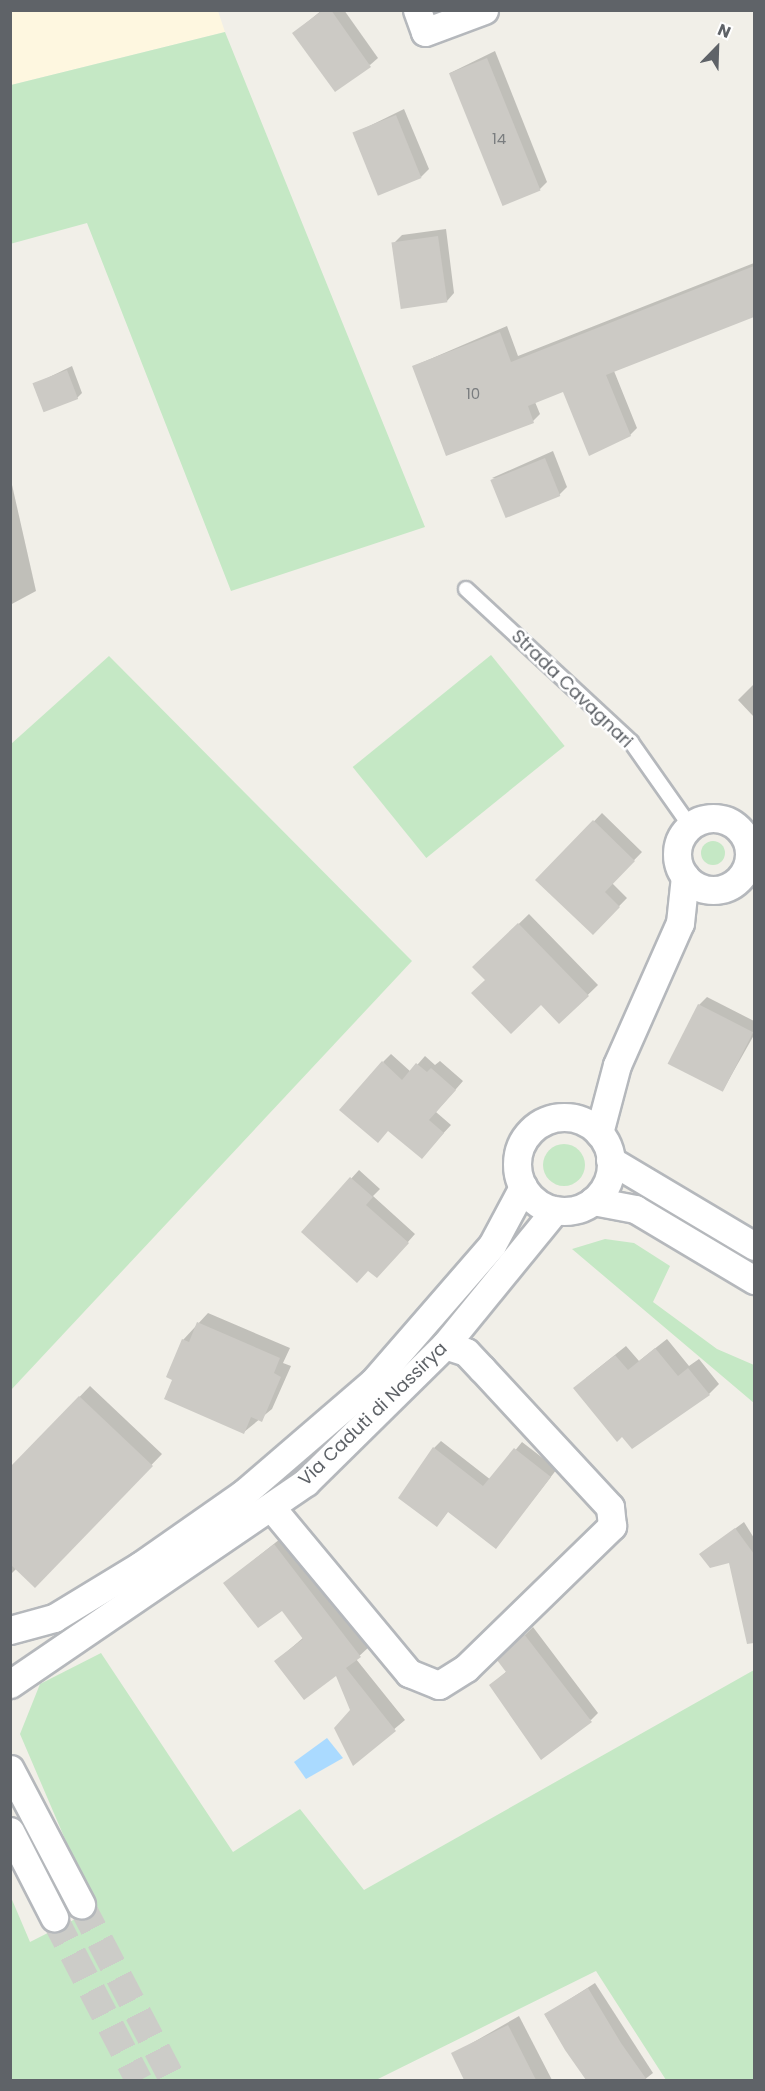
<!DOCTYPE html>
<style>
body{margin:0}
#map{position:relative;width:765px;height:2091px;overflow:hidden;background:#f1efe8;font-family:Poppins,sans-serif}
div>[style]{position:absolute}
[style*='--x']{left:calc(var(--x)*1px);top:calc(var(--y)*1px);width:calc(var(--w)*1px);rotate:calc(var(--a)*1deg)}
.commercial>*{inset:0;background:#fef7e0}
.green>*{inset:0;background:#c5e8c5;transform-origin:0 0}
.round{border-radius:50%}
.water>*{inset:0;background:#aadaff}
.shadow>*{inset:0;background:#0003}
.building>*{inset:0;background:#cccac5;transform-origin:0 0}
.street-tunnel>*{height:27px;margin-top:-13.5px;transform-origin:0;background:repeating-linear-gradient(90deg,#ccccc8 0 27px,transparent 0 41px)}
.roads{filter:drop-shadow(2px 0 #b5b8bc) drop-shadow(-2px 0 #b5b8bc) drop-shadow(0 2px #b5b8bc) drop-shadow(0 -2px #b5b8bc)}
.lane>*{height:14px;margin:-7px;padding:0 7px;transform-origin:7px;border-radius:7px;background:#fff}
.street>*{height:27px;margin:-13.5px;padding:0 13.5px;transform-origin:13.5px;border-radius:13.5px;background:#fff}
.street>.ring{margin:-13.5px;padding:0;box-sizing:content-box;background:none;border:27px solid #fff;border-radius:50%}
span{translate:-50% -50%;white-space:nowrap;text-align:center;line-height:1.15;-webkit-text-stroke:5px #fff;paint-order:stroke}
.number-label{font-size:15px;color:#7a7d7f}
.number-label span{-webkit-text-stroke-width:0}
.street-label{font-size:18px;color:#5f6368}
.frame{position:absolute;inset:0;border:12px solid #5f6368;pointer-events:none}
.north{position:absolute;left:687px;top:18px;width:60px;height:60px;-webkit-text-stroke:4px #fff;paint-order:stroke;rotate:23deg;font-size:16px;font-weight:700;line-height:24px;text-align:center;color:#5f6368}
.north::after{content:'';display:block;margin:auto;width:21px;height:27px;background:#5f6368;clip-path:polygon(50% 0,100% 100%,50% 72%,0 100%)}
</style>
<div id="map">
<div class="commercial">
<i style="clip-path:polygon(10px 11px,218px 11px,225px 32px,11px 85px)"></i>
</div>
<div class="green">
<i style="clip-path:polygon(225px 32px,425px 527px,231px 591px,87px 223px,10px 244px,11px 85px)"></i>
<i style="left:491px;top:655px;width:117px;height:178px;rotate:51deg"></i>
<i style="clip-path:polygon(109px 656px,412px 961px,11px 1390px,11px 744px)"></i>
<i class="round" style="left:701px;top:841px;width:24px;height:24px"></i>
<i class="round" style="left:543px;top:1144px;width:42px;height:42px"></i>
<i style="clip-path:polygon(605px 1239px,634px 1243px,670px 1266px,653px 1302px,717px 1349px,754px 1365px,754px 1403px,572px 1249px)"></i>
<i style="clip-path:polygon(101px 1653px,233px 1852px,300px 1809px,364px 1890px,754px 1670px,754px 2080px,666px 2080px,596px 1971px,376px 2080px,11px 2080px,10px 1895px,30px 1942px,95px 1909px,20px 1734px,40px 1684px)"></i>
</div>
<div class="water">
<i style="clip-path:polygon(327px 1738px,343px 1758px,306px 1779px,294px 1762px)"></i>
</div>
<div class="shadow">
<i style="clip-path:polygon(322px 10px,344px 10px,378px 58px,370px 65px,294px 33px)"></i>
<i style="clip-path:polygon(495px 51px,547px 182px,539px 190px,450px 73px)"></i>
<i style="clip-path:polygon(404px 109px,429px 169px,421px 177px,355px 133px)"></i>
<i style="clip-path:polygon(446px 229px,454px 293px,447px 301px,394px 243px,402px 235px)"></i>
<i style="clip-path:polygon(754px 263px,754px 316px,614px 371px,637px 428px,630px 435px,564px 390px,535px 402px,540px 414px,533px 421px,414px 366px,507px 326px,518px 356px)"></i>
<i style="clip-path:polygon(72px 366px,82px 393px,77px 398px,35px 384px)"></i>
<i style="clip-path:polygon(553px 451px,567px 487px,559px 495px,492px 478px)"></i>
<i style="clip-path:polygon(10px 476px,36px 591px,10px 605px)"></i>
<i style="clip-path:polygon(754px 684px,754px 717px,738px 700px)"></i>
<i style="clip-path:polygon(602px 813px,642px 852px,612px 883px,627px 898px,593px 933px,538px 880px)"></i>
<i style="clip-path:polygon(529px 914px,598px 985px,560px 1022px,541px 1003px,486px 980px,474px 967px)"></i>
<i style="clip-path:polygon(707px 997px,754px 1021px,754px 1035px,723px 1090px,699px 1005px)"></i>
<i style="clip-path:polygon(391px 1054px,411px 1072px,425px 1056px,435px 1065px,440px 1061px,463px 1081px,436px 1112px,451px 1125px,429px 1149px,383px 1062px)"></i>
<i style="clip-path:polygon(359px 1170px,380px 1189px,373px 1196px,415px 1234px,385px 1268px,303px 1232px)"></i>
<i style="clip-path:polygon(208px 1313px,290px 1348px,283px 1363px,291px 1366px,272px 1409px,244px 1432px,174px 1379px,183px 1340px)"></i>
<i style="clip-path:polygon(667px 1339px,689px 1366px,699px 1359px,719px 1384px,709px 1394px,586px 1378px,626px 1346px,639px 1361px)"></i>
<i style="clip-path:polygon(90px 1386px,162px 1454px,35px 1586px,17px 1568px,10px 1575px,10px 1469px)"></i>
<i style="clip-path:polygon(441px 1441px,491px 1480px,522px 1442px,557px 1469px,496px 1547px,449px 1510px,443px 1518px,434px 1448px)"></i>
<i style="clip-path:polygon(744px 1522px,754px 1538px,754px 1612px,742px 1615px,730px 1561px,701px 1554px)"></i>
<i style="clip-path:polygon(285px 1535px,370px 1646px,356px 1659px,405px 1720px,354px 1763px,352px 1711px,337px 1673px,276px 1661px,304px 1637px,282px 1609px,225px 1583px)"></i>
<i style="clip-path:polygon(533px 1627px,598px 1713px,591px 1720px,491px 1685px,507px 1671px,499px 1660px)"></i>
<i style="clip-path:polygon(595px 1983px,653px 2073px,644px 2080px,587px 2080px,545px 2015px)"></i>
<i style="clip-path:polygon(519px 2016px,552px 2080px,466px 2080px,453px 2054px)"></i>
</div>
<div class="building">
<i style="clip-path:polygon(323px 10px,331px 10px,371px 67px,335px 92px,292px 33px)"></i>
<i style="left:487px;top:58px;width:143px;height:41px;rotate:68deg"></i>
<i style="left:396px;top:115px;width:68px;height:47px;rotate:68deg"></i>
<i style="left:438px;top:236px;width:67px;height:47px;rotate:82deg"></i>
<i style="clip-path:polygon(754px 266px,754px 317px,606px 375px,631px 436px,589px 456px,563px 392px,528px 406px,534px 423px,446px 456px,412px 366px,500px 332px,511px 362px)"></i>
<i style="left:67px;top:370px;width:31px;height:37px;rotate:69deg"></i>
<i style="left:545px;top:458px;width:41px;height:59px;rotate:68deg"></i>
<i style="clip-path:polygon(593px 820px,635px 861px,605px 892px,620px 907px,593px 935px,535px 880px)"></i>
<i style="clip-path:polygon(518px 923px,589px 996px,559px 1024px,541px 1005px,511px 1034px,471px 993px,485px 980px,472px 967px)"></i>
<i style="left:698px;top:1004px;width:62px;height:67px;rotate:27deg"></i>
<i style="clip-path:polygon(382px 1061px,402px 1080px,416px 1063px,427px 1072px,431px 1068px,456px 1090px,429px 1120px,444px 1133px,422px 1159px,388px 1131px,378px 1143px,339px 1110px)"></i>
<i style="clip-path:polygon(350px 1177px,373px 1197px,366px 1205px,409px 1243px,377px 1278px,368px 1271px,357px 1283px,301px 1232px)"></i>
<i style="clip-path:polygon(197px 1322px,280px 1358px,274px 1373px,281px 1377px,262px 1422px,251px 1417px,244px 1434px,164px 1399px,172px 1380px,166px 1377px,182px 1339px,189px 1342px)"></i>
<i style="clip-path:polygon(655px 1348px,678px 1376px,688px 1368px,710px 1395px,632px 1449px,622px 1437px,617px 1442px,573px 1388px,615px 1355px,628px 1370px)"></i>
<i style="clip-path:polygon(79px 1396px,153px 1466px,35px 1588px,10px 1564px,10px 1467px)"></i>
<i style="clip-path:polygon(433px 1447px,483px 1486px,514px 1448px,551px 1477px,496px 1549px,448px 1512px,437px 1527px,398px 1498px)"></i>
<i style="clip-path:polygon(735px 1528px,754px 1554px,754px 1643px,747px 1644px,729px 1563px,710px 1568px,699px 1554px)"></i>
<i style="clip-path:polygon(274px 1544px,361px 1657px,346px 1668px,396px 1731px,353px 1766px,334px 1728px,350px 1710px,336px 1676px,304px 1700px,274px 1661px,303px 1639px,282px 1611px,258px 1628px,223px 1583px)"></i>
<i style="clip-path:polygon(524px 1634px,592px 1722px,541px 1760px,489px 1685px,506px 1672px,497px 1660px)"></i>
<i style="clip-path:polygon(588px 1988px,621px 2043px,647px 2080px,586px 2080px,565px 2050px,544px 2014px)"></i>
<i style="clip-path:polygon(508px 2025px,536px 2080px,464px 2080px,451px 2053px)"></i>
</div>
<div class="street-tunnel">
<i style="--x:81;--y:1904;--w:199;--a:62.4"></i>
<i style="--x:54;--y:1917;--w:184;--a:62.5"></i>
</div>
<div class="roads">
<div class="lane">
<i style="--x:466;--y:589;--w:225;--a:42.8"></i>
<i style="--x:631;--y:742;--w:103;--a:54.9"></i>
</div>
<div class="street">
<i style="--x:417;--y:10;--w:23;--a:70"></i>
<i style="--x:425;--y:32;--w:63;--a:-20.4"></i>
<i class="ring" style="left:677px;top:818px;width:45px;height:45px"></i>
<i class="ring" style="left:517px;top:1117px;width:67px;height:67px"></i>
<i style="--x:599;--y:1133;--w:70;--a:-75.2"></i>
<i style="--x:617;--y:1065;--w:155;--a:-66.1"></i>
<i style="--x:680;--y:923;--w:47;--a:-83.9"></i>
<i style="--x:610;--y:1160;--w:168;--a:30.8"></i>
<i style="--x:593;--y:1201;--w:43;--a:10.8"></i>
<i style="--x:635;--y:1209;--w:139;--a:30.8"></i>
<i style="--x:271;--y:1507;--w:216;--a:50.3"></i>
<i style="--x:409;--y:1673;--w:32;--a:22"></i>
<i style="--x:439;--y:1685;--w:32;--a:-32"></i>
<i style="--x:466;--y:1668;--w:204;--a:-44.2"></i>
<i style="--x:612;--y:1526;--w:19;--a:-96"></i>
<i style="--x:610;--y:1507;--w:188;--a:-132.8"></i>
<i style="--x:482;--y:1369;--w:23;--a:-133"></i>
<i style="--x:466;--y:1352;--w:22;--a:-162"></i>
<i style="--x:10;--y:1630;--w:46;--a:-15.3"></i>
<i style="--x:54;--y:1618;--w:102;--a:-31.3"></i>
<i style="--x:141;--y:1565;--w:126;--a:-35"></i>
<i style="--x:244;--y:1493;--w:170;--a:-40.7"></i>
<i style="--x:373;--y:1382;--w:181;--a:-49"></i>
<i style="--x:492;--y:1245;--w:66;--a:-61.9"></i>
<i style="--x:10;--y:1684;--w:358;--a:-34.3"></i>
<i style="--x:306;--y:1482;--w:195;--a:-44.6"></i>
<i style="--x:445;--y:1345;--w:174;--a:-50.8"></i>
<i style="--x:10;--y:1769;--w:153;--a:62.3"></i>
<i style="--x:10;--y:1831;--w:97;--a:62.9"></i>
</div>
</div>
<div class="number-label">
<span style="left:499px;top:139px">14</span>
<span style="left:473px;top:394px">10</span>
</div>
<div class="street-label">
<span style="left:572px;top:689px;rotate:44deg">Strada Cavagnari</span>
<span style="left:373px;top:1414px;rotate:-44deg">Via Caduti di Nassirya</span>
</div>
<div class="frame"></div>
<div class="north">N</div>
</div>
